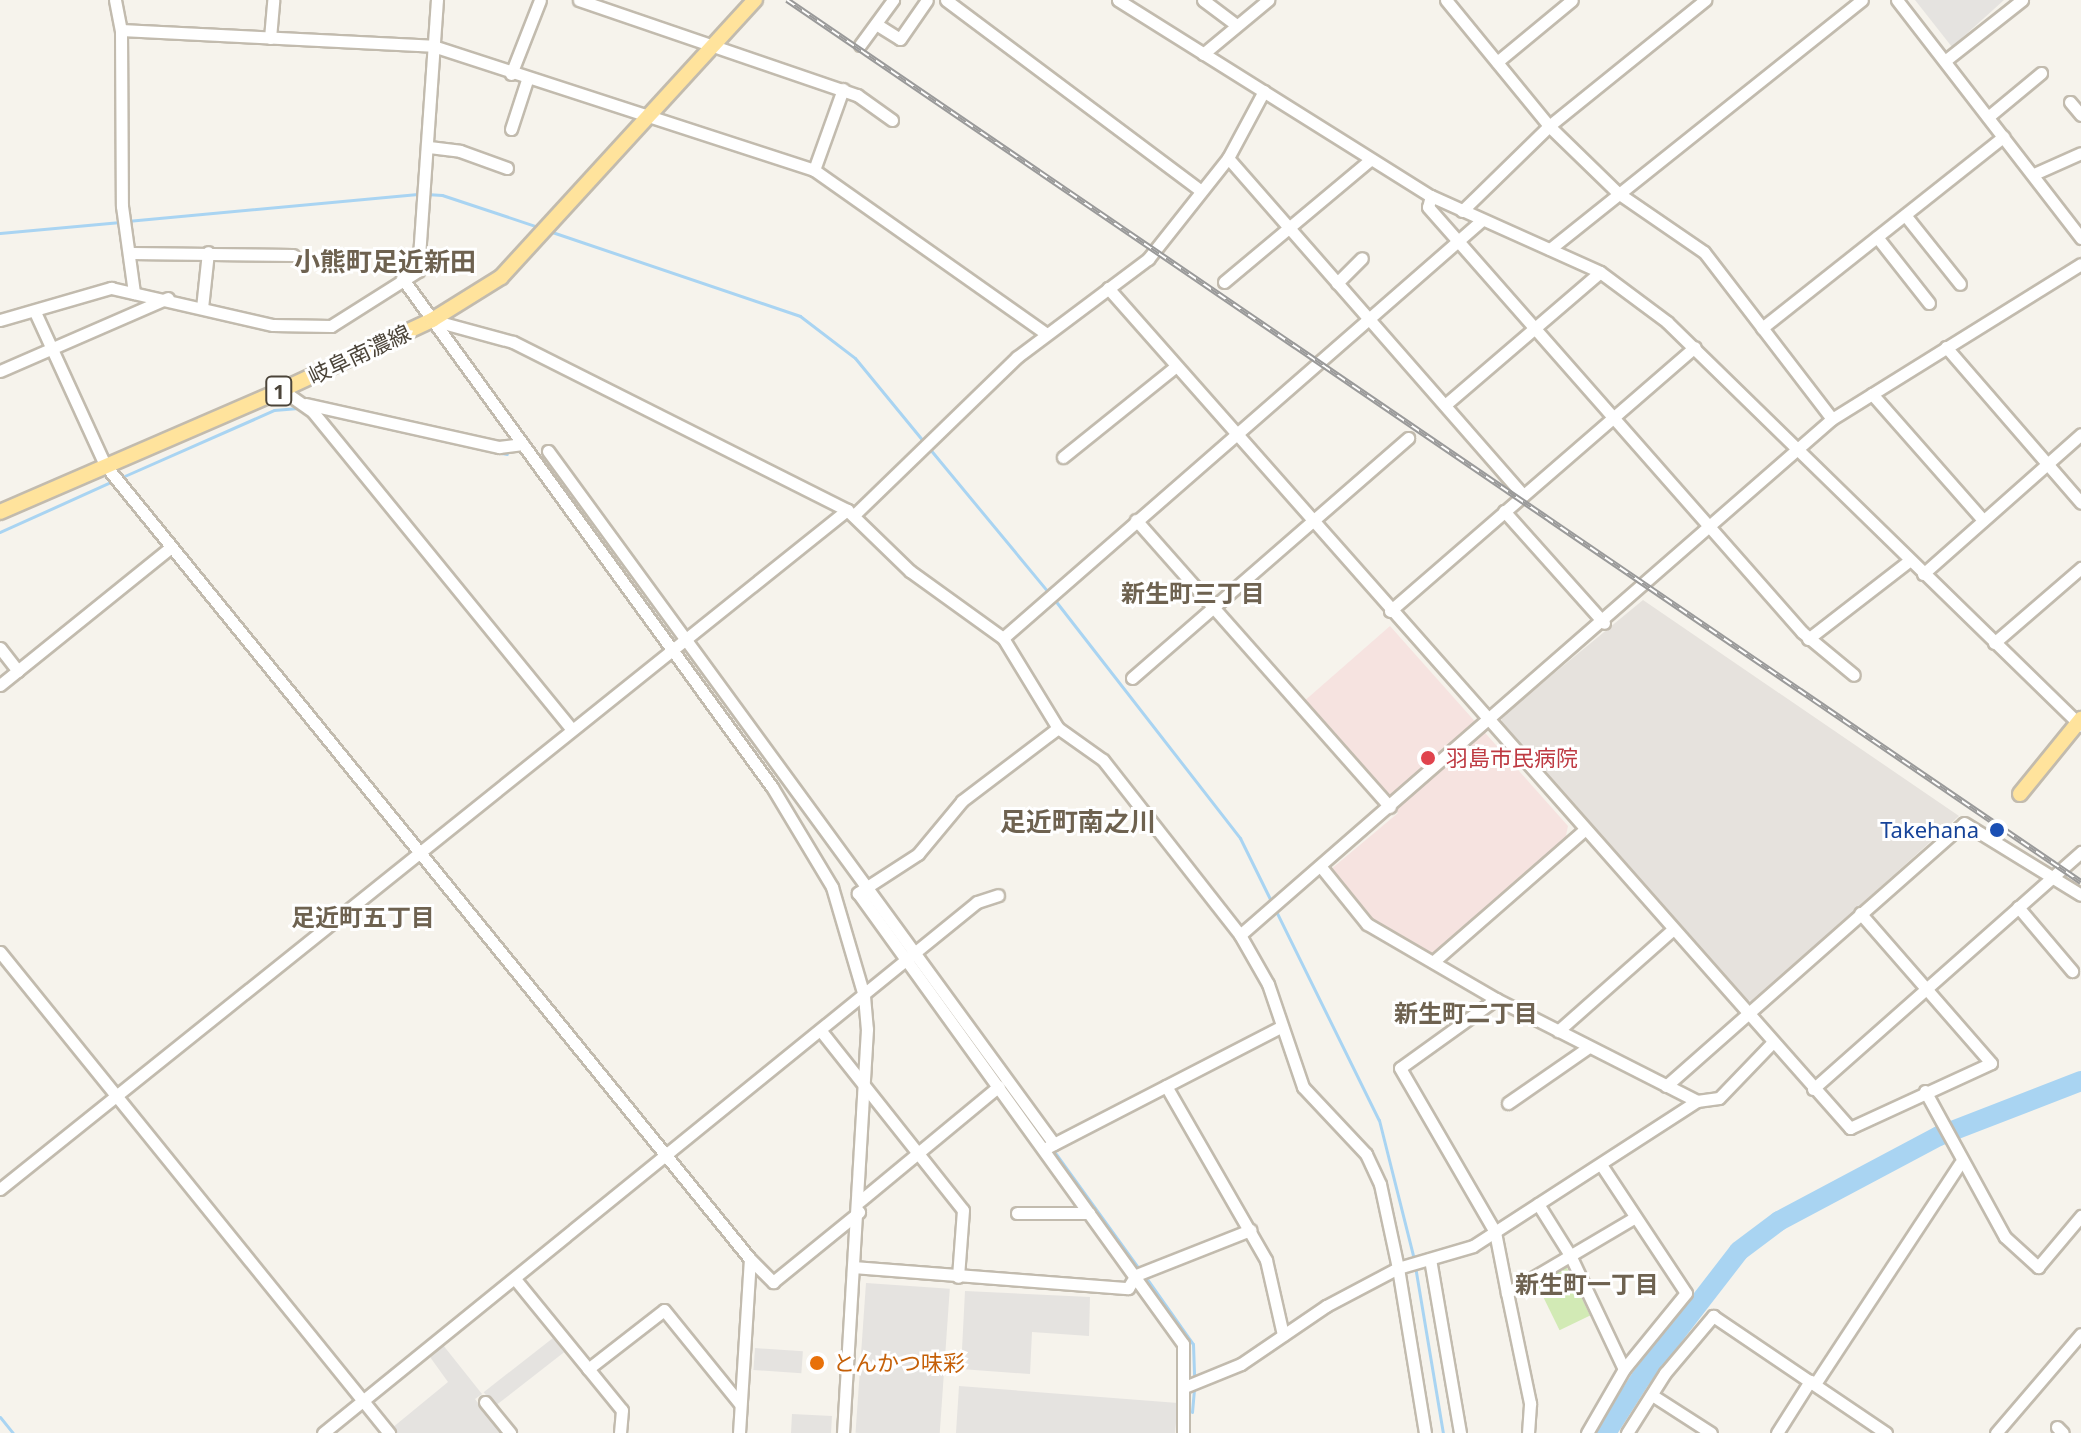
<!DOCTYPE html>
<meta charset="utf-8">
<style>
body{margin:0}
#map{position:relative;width:2081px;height:1433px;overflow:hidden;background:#f6f3ec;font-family:"Noto Sans","Noto Sans JP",sans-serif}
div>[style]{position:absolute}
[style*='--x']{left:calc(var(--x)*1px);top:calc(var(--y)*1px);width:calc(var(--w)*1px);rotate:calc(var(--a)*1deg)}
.industrial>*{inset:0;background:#e6e2dd}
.medical>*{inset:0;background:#f6e3e0}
.green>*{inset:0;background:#d2eab5;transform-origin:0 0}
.parking>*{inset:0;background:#e5e3e0;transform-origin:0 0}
.stream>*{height:3px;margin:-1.5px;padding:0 1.5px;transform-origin:1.5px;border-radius:1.5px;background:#a9d4f2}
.river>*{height:20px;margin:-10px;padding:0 10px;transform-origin:10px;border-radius:10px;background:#a9d4f2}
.roads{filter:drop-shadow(2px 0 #c2bbae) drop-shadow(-2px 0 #c2bbae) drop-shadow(0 2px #c2bbae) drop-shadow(0 -2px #c2bbae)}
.minor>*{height:11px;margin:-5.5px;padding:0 5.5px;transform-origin:5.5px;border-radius:5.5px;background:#fff}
.major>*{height:14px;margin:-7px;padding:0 7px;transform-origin:7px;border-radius:7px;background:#ffe39c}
.rail>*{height:6px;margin-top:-3px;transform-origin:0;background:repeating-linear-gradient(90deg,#fff 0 9px,#9a9a9a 0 18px);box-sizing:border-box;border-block:2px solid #9a9a9a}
.dots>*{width:22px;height:22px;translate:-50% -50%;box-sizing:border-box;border:4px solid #fff;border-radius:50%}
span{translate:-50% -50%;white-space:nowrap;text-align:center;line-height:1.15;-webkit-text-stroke:6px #fff;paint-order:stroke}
.shield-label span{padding:2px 6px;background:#fff;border:2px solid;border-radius:6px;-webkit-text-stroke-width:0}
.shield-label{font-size:20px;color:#4b4439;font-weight:700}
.street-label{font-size:22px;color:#4b4439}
.health-label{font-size:22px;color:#be3a42}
.left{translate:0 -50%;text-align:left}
.transit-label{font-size:22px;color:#164399}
.right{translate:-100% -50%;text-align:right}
.food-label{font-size:22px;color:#c56008}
.neighbourhood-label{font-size:24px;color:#6e6250;font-weight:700}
.quarter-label{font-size:26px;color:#6e6250;font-weight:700}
</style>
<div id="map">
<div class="industrial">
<i style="clip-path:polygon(1643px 600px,1959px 816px,1754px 1001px,1741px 1000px,1501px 726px,1502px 716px)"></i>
</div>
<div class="medical">
<i style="clip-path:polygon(1390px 626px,1568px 826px,1565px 840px,1432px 959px,1368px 922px,1330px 870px,1398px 813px,1302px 703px)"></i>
</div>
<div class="green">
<i style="left:1566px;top:1266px;width:55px;height:34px;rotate:64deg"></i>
</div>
<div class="parking">
<i style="clip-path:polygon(1915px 0,2004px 0,1952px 47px)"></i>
<i style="left:866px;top:1283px;width:84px;height:150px;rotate:4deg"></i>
<i style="clip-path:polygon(965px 1291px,1090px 1297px,1089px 1336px,1032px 1332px,1030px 1374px,961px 1369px)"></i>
<i style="left:553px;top:1338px;width:18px;height:88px;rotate:52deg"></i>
<i style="clip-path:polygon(443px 1345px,482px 1394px,475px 1399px,501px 1433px,396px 1433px,392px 1428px,448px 1382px,430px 1357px)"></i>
<i style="left:755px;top:1348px;width:48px;height:22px;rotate:4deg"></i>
<i style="clip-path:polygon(959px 1386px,1178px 1403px,1175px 1433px,956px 1433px)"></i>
<i style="left:792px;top:1414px;width:40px;height:19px;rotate:3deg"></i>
</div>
<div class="stream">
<i style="--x:426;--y:194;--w:16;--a:4"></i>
<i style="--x:442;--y:195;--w:104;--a:18.4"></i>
<i style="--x:127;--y:221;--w:292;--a:-5.3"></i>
<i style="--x:552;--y:232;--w:262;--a:18.7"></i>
<i style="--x:800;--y:316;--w:69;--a:37.4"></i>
<i style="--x:855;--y:358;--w:109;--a:50.6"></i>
<i style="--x:0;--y:233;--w:121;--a:-5.2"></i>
<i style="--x:929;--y:448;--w:188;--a:50.4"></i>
<i style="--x:496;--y:452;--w:11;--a:10"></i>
<i style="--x:120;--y:478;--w:168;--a:-23.8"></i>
<i style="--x:274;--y:410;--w:24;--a:-5"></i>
<i style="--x:0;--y:532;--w:124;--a:-24.3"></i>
<i style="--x:1054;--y:599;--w:303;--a:52.1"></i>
<i style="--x:1240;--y:838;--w:314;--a:63.8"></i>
<i style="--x:1379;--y:1120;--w:143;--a:75.9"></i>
<i style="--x:830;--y:847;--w:16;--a:52"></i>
<i style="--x:965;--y:1031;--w:100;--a:53.9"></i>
<i style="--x:1053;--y:1150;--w:148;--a:54.1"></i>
<i style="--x:1415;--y:1266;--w:169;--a:80.5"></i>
<i style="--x:1145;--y:1276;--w:83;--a:54.8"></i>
<i style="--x:1193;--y:1344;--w:37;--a:88"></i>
<i style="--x:1192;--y:1412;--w:24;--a:-85"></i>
<i style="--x:0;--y:1417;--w:21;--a:51"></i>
</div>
<div class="river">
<i style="--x:1606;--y:1433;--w:65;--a:-57.5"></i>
<i style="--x:1641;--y:1378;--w:160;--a:-52.3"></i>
<i style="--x:1739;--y:1251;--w:50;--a:-36.9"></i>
<i style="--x:1779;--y:1221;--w:181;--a:-28"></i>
<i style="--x:1939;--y:1136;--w:152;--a:-21.2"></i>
</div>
<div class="roads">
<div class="minor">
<i style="--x:115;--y:0;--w:31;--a:79"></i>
<i style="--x:121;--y:30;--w:176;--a:89.7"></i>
<i style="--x:122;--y:206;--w:88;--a:82.1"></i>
<i style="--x:579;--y:0;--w:294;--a:18.9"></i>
<i style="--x:857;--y:95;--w:43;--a:35.5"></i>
<i style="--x:946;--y:0;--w:316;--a:36.8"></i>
<i style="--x:1118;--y:0;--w:369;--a:32.1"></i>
<i style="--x:1431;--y:196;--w:185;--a:24.2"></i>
<i style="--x:1600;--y:272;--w:84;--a:36.7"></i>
<i style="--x:1667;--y:322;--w:578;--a:44.3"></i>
<i style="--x:1203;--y:0;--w:39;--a:37"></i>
<i style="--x:1446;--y:0;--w:163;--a:50.7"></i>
<i style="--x:1549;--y:126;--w:96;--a:44.2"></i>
<i style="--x:1618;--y:193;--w:104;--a:34.5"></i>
<i style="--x:1704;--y:252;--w:210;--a:52.5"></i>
<i style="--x:1897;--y:0;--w:301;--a:52.3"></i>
<i style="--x:876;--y:24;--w:28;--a:32"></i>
<i style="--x:900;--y:39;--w:47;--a:-55.3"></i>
<i style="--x:121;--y:30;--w:312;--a:2.9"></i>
<i style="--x:433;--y:46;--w:401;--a:18"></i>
<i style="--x:814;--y:170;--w:283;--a:35.2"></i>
<i style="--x:270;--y:38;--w:38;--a:-85"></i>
<i style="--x:860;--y:45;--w:56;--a:-53.7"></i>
<i style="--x:1203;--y:54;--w:85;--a:-39.7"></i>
<i style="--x:1946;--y:60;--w:97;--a:-38.3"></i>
<i style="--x:1497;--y:62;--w:97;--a:-39.6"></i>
<i style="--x:511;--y:74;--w:79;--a:-68.6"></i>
<i style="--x:2070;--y:102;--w:17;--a:50"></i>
<i style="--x:1988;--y:117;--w:69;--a:-39.7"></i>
<i style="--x:511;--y:129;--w:52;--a:-71.9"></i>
<i style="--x:429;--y:147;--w:31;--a:7"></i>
<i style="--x:460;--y:151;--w:50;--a:19.9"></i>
<i style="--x:1228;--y:158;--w:448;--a:48.8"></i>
<i style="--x:814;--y:170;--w:86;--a:-70.3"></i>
<i style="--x:2034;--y:174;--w:51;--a:-24.1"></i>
<i style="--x:1431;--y:196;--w:11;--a:105"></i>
<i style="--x:1428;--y:207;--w:566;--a:48.65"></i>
<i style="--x:1802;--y:632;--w:67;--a:39.6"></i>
<i style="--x:1462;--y:211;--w:122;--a:-44.3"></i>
<i style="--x:1549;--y:126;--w:201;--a:-38.9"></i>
<i style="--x:1905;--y:215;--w:88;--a:51.4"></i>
<i style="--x:1877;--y:237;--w:84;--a:51.8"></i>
<i style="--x:1550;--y:249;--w:399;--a:-38.6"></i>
<i style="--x:131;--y:253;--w:162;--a:0.7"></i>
<i style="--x:402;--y:278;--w:629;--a:53.99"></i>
<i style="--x:772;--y:787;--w:117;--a:59"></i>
<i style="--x:832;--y:887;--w:114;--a:73.6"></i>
<i style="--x:864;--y:996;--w:33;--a:85"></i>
<i style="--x:867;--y:1029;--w:405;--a:93.4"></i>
<i style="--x:1224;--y:282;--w:190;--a:-39.9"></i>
<i style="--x:1337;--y:283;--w:35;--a:-45"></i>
<i style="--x:1108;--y:288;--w:1121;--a:48.54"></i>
<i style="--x:1850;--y:1128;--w:155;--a:-24.7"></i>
<i style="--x:1991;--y:1063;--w:199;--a:-131.1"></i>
<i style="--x:202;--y:308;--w:56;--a:-83.9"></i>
<i style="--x:35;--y:312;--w:168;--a:65.4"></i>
<i style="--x:105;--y:465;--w:1023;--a:50.91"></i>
<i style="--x:750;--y:1259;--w:33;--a:45"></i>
<i style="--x:773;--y:1282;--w:111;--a:-39.1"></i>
<i style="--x:0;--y:320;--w:116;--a:-16.1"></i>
<i style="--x:111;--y:288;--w:166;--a:12.9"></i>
<i style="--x:273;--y:325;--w:58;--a:1"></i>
<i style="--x:331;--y:326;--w:103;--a:-32.3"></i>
<i style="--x:418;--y:271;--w:272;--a:-86"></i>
<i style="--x:432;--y:320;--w:84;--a:15.2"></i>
<i style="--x:513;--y:342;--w:374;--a:26.7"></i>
<i style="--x:847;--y:510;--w:88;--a:44.1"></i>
<i style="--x:910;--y:571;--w:115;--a:35.8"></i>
<i style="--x:1003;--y:638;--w:105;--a:58.6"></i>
<i style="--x:1058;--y:728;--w:55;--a:35.4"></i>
<i style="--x:1103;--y:760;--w:222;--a:51.9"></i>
<i style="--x:1240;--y:935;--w:56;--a:60.3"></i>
<i style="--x:1268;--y:984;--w:109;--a:71.2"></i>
<i style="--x:1303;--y:1087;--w:92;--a:46.8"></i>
<i style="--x:1366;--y:1154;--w:33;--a:65"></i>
<i style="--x:1380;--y:1184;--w:86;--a:77.9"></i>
<i style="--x:1398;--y:1268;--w:167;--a:80.7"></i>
<i style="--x:1762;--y:328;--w:308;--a:-38.4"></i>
<i style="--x:1946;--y:347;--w:206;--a:49.1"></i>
<i style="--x:0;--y:371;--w:183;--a:-23.5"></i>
<i style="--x:282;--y:390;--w:38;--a:35"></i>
<i style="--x:313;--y:412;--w:408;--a:50.8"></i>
<i style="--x:1872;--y:394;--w:168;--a:48.6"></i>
<i style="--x:306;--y:404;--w:198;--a:12.6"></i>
<i style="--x:499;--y:447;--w:24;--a:-7"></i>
<i style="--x:1445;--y:405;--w:204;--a:-40.6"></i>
<i style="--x:548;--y:451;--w:858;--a:53.86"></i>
<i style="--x:1063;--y:457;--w:145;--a:-38.8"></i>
<i style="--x:1504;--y:511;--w:150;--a:48.2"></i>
<i style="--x:854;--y:515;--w:227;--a:-44.1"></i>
<i style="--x:1017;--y:357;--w:164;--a:-36.8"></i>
<i style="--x:1148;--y:259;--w:129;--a:-51.6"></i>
<i style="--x:1228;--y:158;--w:76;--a:-61.8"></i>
<i style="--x:1136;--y:520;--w:383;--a:48.5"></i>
<i style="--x:1923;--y:574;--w:211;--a:-41.5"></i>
<i style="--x:1390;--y:611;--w:403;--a:-40.9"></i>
<i style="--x:1003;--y:638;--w:634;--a:-41.1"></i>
<i style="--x:1808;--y:639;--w:128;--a:-37.7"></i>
<i style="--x:1994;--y:643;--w:115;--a:-40.8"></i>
<i style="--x:0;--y:648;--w:29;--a:52"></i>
<i style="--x:1132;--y:678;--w:366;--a:-41"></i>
<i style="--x:0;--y:685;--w:220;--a:-38.9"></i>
<i style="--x:1058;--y:728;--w:121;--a:142.8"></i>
<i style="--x:962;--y:801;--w:69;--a:129.7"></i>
<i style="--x:918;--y:854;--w:72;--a:147"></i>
<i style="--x:858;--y:893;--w:556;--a:54.22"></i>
<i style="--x:1183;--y:1344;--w:89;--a:90"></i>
<i style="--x:2018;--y:907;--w:84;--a:49.8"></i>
<i style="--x:1240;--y:935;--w:785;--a:-41.08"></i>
<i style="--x:1832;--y:419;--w:293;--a:-31.9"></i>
<i style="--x:0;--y:952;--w:619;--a:51.04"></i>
<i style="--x:1433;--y:962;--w:199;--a:-41.1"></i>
<i style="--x:1496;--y:999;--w:118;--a:144.3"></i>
<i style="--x:1400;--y:1068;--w:190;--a:59.9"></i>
<i style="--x:1495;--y:1232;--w:62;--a:78.9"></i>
<i style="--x:821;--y:1031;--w:228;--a:51.6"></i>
<i style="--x:963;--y:1210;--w:67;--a:94.3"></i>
<i style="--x:1558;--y:1031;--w:152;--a:-41.5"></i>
<i style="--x:1166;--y:1086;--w:201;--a:60.1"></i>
<i style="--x:1266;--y:1260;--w:77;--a:77.2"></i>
<i style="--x:1666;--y:1086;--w:397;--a:-41.4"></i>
<i style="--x:1964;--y:823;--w:137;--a:31.6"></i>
<i style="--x:1813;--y:1089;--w:358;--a:-41.5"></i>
<i style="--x:1925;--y:1091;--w:166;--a:61.3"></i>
<i style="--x:2005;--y:1237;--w:45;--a:42.3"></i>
<i style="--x:2038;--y:1267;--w:67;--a:-49.9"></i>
<i style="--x:1697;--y:1101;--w:22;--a:-8"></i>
<i style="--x:1719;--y:1098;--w:76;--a:-46.1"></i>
<i style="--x:1508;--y:1103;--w:98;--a:-34.7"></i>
<i style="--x:1048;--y:1147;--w:263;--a:-27.3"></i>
<i style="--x:0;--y:1189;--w:1086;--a:-38.72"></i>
<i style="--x:860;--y:1201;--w:180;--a:-39.6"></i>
<i style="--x:1538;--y:1204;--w:60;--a:57.9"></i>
<i style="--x:1570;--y:1255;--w:126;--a:64.7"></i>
<i style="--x:1017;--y:1213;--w:72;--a:0"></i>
<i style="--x:1430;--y:1259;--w:177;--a:80.2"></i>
<i style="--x:853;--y:1267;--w:276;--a:4.4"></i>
<i style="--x:1128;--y:1288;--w:15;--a:-58"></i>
<i style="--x:1136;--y:1275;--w:123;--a:-21.5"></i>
<i style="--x:515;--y:1279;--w:169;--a:50.8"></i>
<i style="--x:622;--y:1410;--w:23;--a:95"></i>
<i style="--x:588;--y:1369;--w:96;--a:-37.8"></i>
<i style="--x:664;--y:1310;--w:121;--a:51"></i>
<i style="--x:1815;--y:1384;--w:264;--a:-56.7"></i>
<i style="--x:1187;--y:1386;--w:58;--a:-22.2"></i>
<i style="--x:1241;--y:1364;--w:103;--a:-34.3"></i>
<i style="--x:1326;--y:1306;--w:81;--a:-27.8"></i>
<i style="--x:1398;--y:1268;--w:78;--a:-16.3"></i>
<i style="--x:1473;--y:1246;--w:267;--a:-32.9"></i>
<i style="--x:1697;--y:1101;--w:225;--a:-153.1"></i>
<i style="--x:1496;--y:999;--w:149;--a:-149.8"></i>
<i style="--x:1367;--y:924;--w:73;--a:-128.9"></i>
<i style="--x:1652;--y:1395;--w:70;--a:32.8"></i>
<i style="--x:485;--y:1402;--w:40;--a:51"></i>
<i style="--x:2057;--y:1427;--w:8;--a:45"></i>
<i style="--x:323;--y:1433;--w:842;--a:-39.07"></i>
<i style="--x:977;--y:902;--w:22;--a:-18"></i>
<i style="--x:739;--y:1433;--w:174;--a:-86.4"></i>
<i style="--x:1528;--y:1433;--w:30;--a:-86"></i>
<i style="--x:1530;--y:1403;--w:112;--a:-101.8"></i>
<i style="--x:1507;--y:1293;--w:145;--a:-30.6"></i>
<i style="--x:1587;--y:1433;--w:74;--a:-60"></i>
<i style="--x:1624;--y:1369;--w:98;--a:-50.8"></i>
<i style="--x:1686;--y:1293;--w:152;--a:-123.5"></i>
<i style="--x:1627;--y:1433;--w:71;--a:-57.7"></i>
<i style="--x:1665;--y:1373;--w:75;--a:-49.9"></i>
<i style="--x:1713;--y:1316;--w:209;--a:34.1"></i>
<i style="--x:1777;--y:1433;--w:62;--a:-57.6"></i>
<i style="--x:1996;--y:1433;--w:130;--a:-49.4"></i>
</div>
<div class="major">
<i style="--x:0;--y:512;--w:307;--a:-23.4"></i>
<i style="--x:282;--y:390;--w:166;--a:-25"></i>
<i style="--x:432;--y:320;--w:81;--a:-31.9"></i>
<i style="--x:501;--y:277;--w:376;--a:-47.5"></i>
<i style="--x:2020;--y:794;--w:97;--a:-50.9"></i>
</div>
</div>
<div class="rail">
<i style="--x:787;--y:0;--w:1566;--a:34.28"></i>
</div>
<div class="dots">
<i style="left:1428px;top:758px;background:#e0444e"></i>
<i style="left:1997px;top:830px;background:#1a4fb4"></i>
<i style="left:817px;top:1363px;background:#e8710a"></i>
</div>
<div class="shield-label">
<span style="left:279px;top:391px">1</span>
</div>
<div class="street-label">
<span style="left:359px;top:354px;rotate:-25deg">岐阜南濃線</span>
</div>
<div class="health-label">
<span class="left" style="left:1446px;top:758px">羽島市民病院</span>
</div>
<div class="transit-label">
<span class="right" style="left:1979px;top:830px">Takehana</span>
</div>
<div class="food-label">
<span class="left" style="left:833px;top:1363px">とんかつ味彩</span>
</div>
<div class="neighbourhood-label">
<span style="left:1193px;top:593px">新生町三丁目</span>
<span style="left:363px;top:917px">足近町五丁目</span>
<span style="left:1466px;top:1013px">新生町二丁目</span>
<span style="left:1587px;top:1284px">新生町一丁目</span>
</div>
<div class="quarter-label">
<span style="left:385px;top:262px">小熊町足近新田</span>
<span style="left:1078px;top:822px">足近町南之川</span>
</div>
</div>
